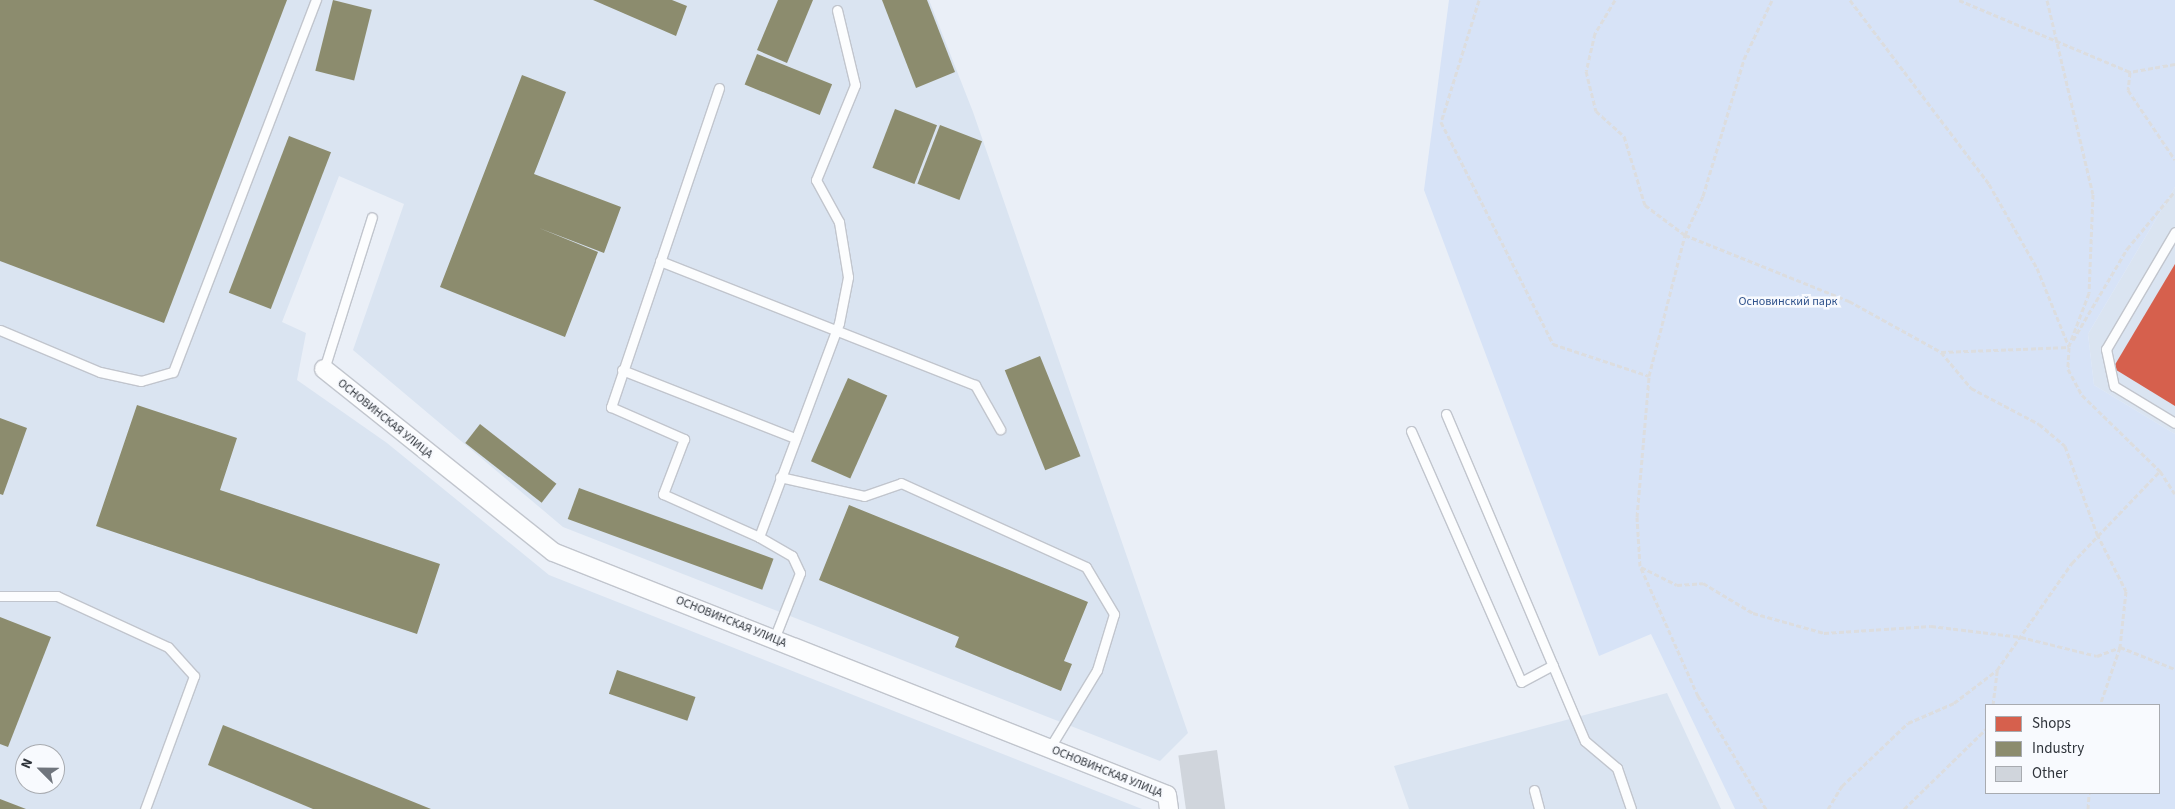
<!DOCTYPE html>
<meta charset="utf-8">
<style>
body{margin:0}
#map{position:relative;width:2175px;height:809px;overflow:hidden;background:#eaeff7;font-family:"Source Sans 3",sans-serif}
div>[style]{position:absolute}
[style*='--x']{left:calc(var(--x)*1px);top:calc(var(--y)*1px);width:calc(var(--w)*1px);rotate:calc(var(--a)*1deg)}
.built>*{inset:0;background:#dae4f1}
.green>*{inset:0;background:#d7e3f7}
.shops>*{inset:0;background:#d6604d}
.industry>*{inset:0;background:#8c8c6e;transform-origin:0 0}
.building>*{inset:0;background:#d0d5dc;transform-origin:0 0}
.path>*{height:3px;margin-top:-1.5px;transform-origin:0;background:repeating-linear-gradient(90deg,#dcdddf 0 5px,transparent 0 7.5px)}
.roads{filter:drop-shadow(1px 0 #c1c5cd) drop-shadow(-1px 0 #c1c5cd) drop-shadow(0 1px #c1c5cd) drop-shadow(0 -1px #c1c5cd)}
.lane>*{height:9px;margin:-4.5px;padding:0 4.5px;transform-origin:4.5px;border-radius:4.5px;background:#fcfdfe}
.street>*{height:18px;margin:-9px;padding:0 9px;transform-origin:9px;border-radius:9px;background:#fcfdfe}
span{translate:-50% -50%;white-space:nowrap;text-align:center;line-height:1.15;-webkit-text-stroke:5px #f8fafe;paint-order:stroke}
.park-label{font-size:12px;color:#30538c}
.street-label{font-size:12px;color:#2f343b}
.legend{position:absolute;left:1985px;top:704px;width:175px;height:90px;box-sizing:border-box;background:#f8fafe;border:1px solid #a8abb0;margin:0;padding:6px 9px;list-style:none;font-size:15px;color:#2f343b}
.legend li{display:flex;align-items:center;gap:10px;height:25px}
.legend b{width:25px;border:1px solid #a8abb0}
.north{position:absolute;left:15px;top:744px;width:50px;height:50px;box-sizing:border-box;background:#f8fafe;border:1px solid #a8abb0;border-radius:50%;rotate:293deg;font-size:14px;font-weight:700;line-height:20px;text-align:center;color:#2f343b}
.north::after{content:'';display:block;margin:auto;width:18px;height:22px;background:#70757d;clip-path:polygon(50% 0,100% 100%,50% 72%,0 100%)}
</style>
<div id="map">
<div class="built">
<i style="clip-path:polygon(evenodd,0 0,929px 0,973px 112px,1188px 733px,1160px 761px,563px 527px,353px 350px,404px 204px,339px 176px,282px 322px,306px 333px,297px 380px,387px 443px,549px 575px,1142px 809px,0 809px,0 0,25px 754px,55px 754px,55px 784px,25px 784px,25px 754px)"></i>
<i style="clip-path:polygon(2175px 187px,2175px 434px,2094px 385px,2088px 334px)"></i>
<i style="clip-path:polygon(1667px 693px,1721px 809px,1409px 809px,1394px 766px)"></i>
</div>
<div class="green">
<i style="clip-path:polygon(evenodd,1449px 0,2175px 0,2175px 187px,2088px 334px,2094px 385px,2175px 434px,2175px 809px,1735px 809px,1651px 634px,1599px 656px,1424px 190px,1449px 0,2159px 705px,2159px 793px,1986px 793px,1986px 705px,2159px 705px)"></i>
</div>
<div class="shops">
<i style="clip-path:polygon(2175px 264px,2175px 406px,2113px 368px)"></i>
</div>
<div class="industry">
<i style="clip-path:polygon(0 0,287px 0,164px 323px,0 261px)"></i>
<i style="left:333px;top:0;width:40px;height:73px;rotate:14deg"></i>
<i style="clip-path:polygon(593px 0,672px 0,687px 6px,676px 36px)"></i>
<i style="clip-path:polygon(778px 0,813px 0,787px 63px,757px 50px)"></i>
<i style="clip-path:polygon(882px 0,927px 0,955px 72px,916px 88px)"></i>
<i style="left:757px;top:54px;width:81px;height:33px;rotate:22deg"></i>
<i style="clip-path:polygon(522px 75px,566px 92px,534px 174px,621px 207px,604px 253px,539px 228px,598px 252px,565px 337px,440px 287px)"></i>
<i style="left:895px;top:109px;width:45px;height:63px;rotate:21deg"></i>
<i style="left:940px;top:125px;width:45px;height:63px;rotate:21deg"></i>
<i style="left:289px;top:136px;width:45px;height:168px;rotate:21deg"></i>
<i style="left:1040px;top:356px;width:108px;height:38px;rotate:68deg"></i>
<i style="left:848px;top:378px;width:43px;height:91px;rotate:24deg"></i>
<i style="clip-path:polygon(137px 405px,237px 438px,220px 490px,440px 564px,417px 634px,96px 526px)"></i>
<i style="clip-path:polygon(0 418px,27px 428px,3px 495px,0 494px)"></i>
<i style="left:480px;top:424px;width:97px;height:24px;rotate:38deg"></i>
<i style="left:579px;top:488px;width:207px;height:33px;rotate:20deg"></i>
<i style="clip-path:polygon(849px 505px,1088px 602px,1064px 661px,1072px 664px,1061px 691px,955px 647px,959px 637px,819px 580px)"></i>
<i style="clip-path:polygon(0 617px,51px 637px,8px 747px,0 744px)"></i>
<i style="left:617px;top:670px;width:83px;height:25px;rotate:19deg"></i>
<i style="clip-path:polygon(223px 725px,431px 809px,313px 809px,208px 765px)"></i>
<i style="clip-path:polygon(0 799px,26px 809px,0 809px)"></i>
</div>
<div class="building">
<i style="left:1217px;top:750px;width:60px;height:39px;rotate:82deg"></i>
</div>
<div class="path">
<i style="--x:1479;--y:0;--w:128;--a:107.3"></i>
<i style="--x:1441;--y:122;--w:249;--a:63.2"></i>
<i style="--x:1553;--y:344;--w:101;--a:18.4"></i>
<i style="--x:1615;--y:0;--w:39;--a:121"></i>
<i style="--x:1595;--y:33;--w:39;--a:103"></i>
<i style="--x:1586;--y:71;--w:41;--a:76"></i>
<i style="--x:1596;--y:111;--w:38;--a:42"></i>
<i style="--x:1624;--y:136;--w:72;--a:73.1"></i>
<i style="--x:1645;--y:205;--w:50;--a:36.9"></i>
<i style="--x:1685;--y:235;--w:177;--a:21.9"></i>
<i style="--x:1849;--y:301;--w:105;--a:29"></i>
<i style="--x:1941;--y:352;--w:128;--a:-2.2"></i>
<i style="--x:1850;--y:0;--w:231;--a:52.9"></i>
<i style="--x:1989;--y:184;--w:97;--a:60.3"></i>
<i style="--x:2037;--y:268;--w:85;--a:67.9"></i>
<i style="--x:2069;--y:347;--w:22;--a:93"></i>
<i style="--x:2068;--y:369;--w:30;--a:62"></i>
<i style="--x:2082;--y:395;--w:109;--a:44.3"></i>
<i style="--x:2160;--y:471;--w:27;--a:57"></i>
<i style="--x:1959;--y:0;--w:186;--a:22.8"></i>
<i style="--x:2047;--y:0;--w:199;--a:76.7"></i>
<i style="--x:2093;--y:194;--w:99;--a:92.3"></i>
<i style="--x:2089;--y:293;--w:57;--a:110.7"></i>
<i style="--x:2175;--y:64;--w:46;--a:169.9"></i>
<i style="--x:2130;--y:72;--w:18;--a:96"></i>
<i style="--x:2128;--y:90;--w:84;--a:56.1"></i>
<i style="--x:2073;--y:340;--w:106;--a:-59.3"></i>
<i style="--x:2127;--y:249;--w:75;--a:-50.4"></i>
<i style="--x:1941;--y:352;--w:47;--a:50.2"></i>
<i style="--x:1971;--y:388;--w:77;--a:27.9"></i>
<i style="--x:2039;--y:424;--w:34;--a:40"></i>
<i style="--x:2065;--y:446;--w:94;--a:70"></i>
<i style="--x:2097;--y:534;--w:64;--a:63"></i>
<i style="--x:2126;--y:591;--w:56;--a:96.1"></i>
<i style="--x:2120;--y:647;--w:61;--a:109"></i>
<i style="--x:1641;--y:567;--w:40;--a:26.6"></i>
<i style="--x:1677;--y:585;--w:26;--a:-4"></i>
<i style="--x:1703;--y:583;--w:58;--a:31"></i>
<i style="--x:1753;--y:613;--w:74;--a:15.7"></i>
<i style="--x:1824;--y:633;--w:107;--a:-3.7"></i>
<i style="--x:1931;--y:626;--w:91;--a:7"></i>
<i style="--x:2021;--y:637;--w:78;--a:14"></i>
<i style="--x:2097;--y:656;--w:25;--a:-21"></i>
<i style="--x:2120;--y:647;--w:59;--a:21.8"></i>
<i style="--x:1993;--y:705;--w:35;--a:-83"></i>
<i style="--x:1766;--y:809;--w:132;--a:-121"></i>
<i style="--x:1698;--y:696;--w:142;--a:-114"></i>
<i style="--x:1640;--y:566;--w:49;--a:-93.5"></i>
<i style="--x:1637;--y:517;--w:142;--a:-85.1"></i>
<i style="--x:1649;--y:376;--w:146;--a:-75.7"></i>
<i style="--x:1685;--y:235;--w:43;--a:-65.2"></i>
<i style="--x:1703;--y:196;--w:143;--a:-73.3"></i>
<i style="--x:1744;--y:59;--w:65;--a:-64.6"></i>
<i style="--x:1828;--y:809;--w:27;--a:-59"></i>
<i style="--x:1842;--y:786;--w:91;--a:-43.7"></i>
<i style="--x:1908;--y:723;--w:50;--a:-23.5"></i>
<i style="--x:1954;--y:703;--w:54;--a:-37.5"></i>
<i style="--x:1997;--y:670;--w:131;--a:-55"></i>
<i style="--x:2072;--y:563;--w:127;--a:-46.3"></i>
<i style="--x:1904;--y:809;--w:115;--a:-44.3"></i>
<i style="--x:2088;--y:809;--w:16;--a:-86"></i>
</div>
<div class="roads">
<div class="lane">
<i style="--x:719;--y:88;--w:337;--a:108.7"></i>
<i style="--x:611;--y:407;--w:80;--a:23.7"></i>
<i style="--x:684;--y:439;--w:59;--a:110.9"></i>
<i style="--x:663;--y:494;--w:105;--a:24.1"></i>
<i style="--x:2175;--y:232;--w:136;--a:120.5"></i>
<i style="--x:2106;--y:349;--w:38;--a:78"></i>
<i style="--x:2114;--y:386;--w:71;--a:31.2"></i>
<i style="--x:660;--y:261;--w:339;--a:21.5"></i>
<i style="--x:975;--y:385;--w:51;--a:60.4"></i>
<i style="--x:0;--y:330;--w:108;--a:22.8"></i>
<i style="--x:100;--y:372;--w:42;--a:12.4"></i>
<i style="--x:141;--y:381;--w:33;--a:-16"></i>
<i style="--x:173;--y:372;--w:399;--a:-69"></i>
<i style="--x:324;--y:369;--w:159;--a:-72.5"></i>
<i style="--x:622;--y:370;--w:186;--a:21.5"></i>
<i style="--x:1446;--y:414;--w:355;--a:67"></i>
<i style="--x:1585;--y:741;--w:42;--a:40.2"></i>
<i style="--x:1617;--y:768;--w:43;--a:71.1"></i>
<i style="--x:1411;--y:431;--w:274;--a:66.3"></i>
<i style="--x:1521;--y:682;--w:36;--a:-28"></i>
<i style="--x:780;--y:477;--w:86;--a:12.7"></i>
<i style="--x:864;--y:496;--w:39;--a:-19"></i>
<i style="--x:901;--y:483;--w:203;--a:24.4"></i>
<i style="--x:1086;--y:567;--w:55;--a:59.2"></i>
<i style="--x:1114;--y:614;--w:59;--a:106.9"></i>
<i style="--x:1097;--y:670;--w:92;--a:121.3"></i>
<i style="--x:0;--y:596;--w:57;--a:0"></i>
<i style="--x:57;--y:596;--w:122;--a:24.7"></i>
<i style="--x:168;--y:647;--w:39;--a:48"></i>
<i style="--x:194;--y:676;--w:142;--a:110.2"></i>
<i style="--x:774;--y:639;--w:71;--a:-68.5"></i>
<i style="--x:800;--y:573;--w:19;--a:-115"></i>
<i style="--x:792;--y:556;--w:38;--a:-150"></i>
<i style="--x:759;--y:537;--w:228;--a:-69.5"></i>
<i style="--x:839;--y:323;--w:47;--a:-78.9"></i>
<i style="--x:848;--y:277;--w:56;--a:-99.3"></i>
<i style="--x:839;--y:222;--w:48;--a:-118.7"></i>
<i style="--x:816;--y:180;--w:103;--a:-67.7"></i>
<i style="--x:855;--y:85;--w:77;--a:-103.5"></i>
<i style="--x:1534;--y:790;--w:20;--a:75"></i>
</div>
<div class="street">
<i style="--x:324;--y:369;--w:293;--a:38.6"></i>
<i style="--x:553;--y:552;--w:660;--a:21.59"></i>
<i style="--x:1167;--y:795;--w:14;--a:82"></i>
</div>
</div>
<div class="park-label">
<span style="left:1788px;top:302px">Основинский парк</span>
</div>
<div class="street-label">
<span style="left:385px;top:419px;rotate:39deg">ОСНОВИНСКАЯ УЛИЦА</span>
<span style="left:731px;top:622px;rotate:22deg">ОСНОВИНСКАЯ УЛИЦА</span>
<span style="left:1107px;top:772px;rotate:22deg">ОСНОВИНСКАЯ УЛИЦА</span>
</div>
<ul class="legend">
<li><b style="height:14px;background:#d6604d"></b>Shops</li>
<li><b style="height:14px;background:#8c8c6e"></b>Industry</li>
<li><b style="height:14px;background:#d0d5dc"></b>Other</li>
</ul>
<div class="north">N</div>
</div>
